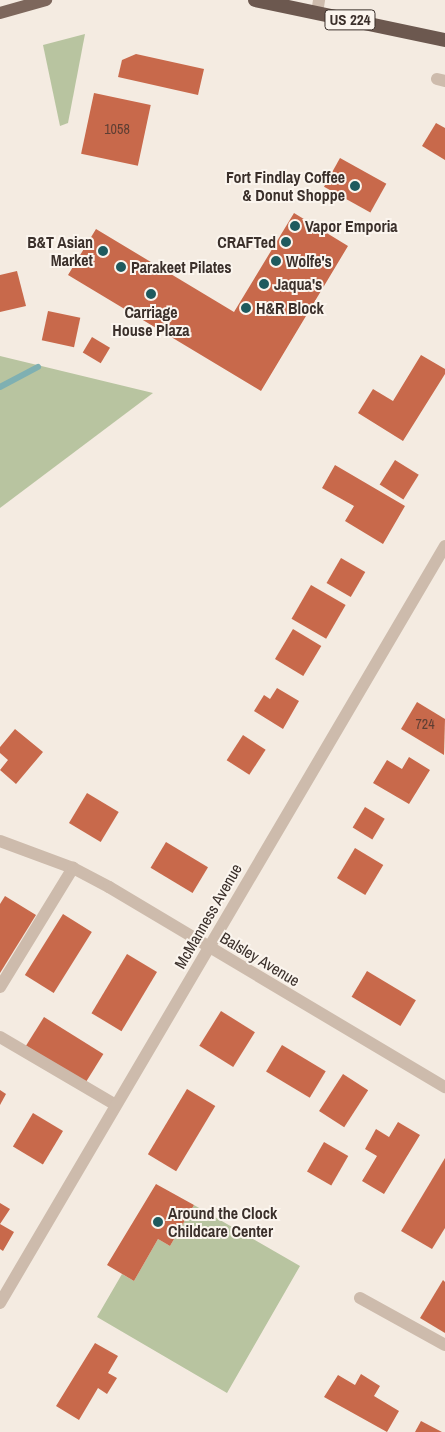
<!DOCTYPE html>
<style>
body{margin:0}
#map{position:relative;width:445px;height:1432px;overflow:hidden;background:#f4ebe1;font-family:"Archivo Narrow",sans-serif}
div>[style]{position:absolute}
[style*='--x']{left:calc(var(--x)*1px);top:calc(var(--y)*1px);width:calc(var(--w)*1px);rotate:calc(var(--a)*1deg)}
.green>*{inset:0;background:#b8c4a0}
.stream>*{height:6px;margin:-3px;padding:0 3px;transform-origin:3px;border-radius:3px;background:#7fb0b2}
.building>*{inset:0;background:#c8694b;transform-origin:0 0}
.service>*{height:12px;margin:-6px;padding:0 6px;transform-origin:6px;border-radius:6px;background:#cdbbac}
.minor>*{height:12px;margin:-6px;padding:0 6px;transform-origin:6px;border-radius:6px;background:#cdbbac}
.primary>*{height:12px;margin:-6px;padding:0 6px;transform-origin:6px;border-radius:6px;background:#7d675c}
.trunk>*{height:14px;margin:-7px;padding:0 7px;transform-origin:7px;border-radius:7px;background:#6c584f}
.dots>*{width:14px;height:14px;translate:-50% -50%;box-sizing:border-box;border:2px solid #fbf5ee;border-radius:50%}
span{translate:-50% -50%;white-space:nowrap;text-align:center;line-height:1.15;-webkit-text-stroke:4px #fbf5ee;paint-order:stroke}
.number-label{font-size:14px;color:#5e3e33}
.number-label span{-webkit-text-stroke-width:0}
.shield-label span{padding:1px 4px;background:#fbf5ee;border:1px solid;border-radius:4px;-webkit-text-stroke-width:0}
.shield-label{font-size:15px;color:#3b302b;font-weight:700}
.poi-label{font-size:16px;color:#3b302b;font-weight:700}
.right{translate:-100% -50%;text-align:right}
.left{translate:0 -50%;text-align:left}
.street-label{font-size:16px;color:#3b302b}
</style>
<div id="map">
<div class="green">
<i style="clip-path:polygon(85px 34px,68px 123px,60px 126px,43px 45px)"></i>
<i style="clip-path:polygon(0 356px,153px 393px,0 508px)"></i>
<i style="clip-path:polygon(194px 1205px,300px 1266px,227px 1393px,97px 1317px,122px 1274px,134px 1281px,158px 1239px,170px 1246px)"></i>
</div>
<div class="stream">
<i style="--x:0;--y:387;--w:43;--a:-27.8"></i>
</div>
<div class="building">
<i style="clip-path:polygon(136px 54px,204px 69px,198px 95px,118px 77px,122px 60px)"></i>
<i style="left:94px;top:93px;width:58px;height:62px;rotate:12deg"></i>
<i style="clip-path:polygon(436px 123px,445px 128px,445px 160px,422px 146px)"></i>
<i style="left:340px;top:158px;width:53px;height:33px;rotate:29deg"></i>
<i style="clip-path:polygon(294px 213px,348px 246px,261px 391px,68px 275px,96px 229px,234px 312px)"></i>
<i style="clip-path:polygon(17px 271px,26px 306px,0 312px,0 275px)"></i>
<i style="left:48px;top:311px;width:33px;height:30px;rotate:12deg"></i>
<i style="left:92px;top:337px;width:21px;height:18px;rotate:31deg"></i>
<i style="clip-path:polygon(421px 355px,445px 369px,445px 374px,403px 441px,358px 413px,373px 389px,393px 401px)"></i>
<i style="left:395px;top:460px;width:28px;height:29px;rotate:32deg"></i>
<i style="clip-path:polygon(335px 465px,405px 506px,383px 544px,345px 521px,354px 506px,322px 488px)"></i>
<i style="left:341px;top:558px;width:28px;height:29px;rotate:30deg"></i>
<i style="left:311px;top:585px;width:40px;height:39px;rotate:30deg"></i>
<i style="left:293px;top:629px;width:33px;height:35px;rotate:31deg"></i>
<i style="clip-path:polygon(277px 688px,299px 701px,283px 729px,254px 711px,264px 695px,270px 699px)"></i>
<i style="clip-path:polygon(417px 702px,445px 719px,444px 755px,401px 729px)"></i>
<i style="clip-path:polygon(15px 729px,43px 752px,16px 784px,0 770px,8px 760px,0 753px,0 747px)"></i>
<i style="left:243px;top:735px;width:27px;height:30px;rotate:33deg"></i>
<i style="clip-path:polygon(409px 757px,430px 770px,409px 804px,373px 783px,387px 760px,402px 769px)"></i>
<i style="left:87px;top:793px;width:37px;height:35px;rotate:31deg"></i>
<i style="left:365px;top:807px;width:23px;height:24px;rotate:31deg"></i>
<i style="left:166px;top:842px;width:49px;height:30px;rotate:31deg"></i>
<i style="left:355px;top:848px;width:33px;height:35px;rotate:31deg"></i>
<i style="clip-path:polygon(5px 896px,36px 915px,0 973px,0 904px)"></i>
<i style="left:63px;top:914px;width:34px;height:72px;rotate:32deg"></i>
<i style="left:127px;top:954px;width:35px;height:69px;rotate:31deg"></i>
<i style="left:367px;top:971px;width:57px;height:30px;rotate:31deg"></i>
<i style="left:221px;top:1011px;width:40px;height:41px;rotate:32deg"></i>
<i style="left:44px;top:1017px;width:70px;height:34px;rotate:32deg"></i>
<i style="left:282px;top:1045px;width:51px;height:31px;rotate:31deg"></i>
<i style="left:343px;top:1074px;width:30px;height:44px;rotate:33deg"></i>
<i style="left:187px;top:1089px;width:33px;height:76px;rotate:31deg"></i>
<i style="clip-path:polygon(0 1090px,6px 1094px,0 1105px)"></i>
<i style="left:33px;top:1113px;width:35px;height:39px;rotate:31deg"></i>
<i style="clip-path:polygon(398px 1122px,420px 1135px,384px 1194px,362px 1181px,377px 1156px,365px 1149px,376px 1129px,389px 1137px)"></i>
<i style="left:324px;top:1142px;width:28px;height:34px;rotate:30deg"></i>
<i style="clip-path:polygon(445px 1158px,445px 1228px,432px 1249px,401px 1231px)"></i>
<i style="clip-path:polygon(156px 1184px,194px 1205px,170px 1246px,158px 1239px,134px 1281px,107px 1265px)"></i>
<i style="clip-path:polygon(0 1203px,10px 1209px,0 1224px,14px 1232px,3px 1251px,0 1249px)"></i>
<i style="clip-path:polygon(443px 1280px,445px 1282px,445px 1333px,420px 1318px)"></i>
<i style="clip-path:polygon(95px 1343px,118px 1356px,108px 1373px,117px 1378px,107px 1394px,98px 1388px,79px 1420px,56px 1406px)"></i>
<i style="clip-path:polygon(361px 1374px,380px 1386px,374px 1396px,399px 1411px,387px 1432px,324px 1397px,338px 1375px,355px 1385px)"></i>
<i style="clip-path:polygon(421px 1421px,442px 1432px,415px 1432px)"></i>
</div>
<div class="service">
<i style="--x:317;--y:13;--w:13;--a:-81"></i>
<i style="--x:437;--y:79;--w:8;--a:14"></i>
<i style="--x:0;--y:987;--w:140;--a:-58.5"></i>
<i style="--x:0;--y:1037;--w:134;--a:30.4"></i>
</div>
<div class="minor">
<i style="--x:0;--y:841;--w:78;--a:20.3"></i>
<i style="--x:73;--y:868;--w:41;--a:27.8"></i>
<i style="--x:109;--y:887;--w:391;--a:30.8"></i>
<i style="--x:360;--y:1298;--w:97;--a:28.9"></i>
<i style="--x:0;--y:1303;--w:878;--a:-59.55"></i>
</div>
<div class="primary">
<i style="--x:0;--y:13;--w:48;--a:-15.8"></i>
</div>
<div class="trunk">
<i style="--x:255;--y:0;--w:194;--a:11.9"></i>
</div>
<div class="dots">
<i style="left:355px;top:186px;background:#1f5a5e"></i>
<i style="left:295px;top:226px;background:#1f5a5e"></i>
<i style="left:286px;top:242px;background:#1f5a5e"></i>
<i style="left:103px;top:251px;background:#1f5a5e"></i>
<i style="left:276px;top:261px;background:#1f5a5e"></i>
<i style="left:121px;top:267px;background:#1f5a5e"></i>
<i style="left:264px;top:284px;background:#1f5a5e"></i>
<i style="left:151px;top:294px;background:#1f5a5e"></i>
<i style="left:246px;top:308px;background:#1f5a5e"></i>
<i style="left:158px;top:1222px;background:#1f5a5e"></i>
</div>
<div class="number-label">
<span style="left:117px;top:129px">1058</span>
<span style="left:425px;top:724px">724</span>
</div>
<div class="shield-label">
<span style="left:350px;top:20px">US 224</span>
</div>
<div class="poi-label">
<span class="right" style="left:345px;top:186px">Fort Findlay Coffee<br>&amp; Donut Shoppe</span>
<span class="left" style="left:305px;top:226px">Vapor Emporia</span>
<span class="right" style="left:93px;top:251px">B&amp;T Asian<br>Market</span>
<span class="right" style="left:276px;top:242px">CRAFTed</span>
<span class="left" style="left:286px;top:261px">Wolfe's</span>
<span class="left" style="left:131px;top:267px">Parakeet Pilates</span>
<span class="left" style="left:274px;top:284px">Jaqua's</span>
<span class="left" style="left:256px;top:308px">H&amp;R Block</span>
<span style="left:151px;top:321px">Carriage<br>House Plaza</span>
<span class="left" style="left:168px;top:1222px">Around the Clock<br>Childcare Center</span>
</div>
<div class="street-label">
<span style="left:208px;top:916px;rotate:-60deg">McManness Avenue</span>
<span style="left:260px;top:959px;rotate:31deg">Balsley Avenue</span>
</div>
</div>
